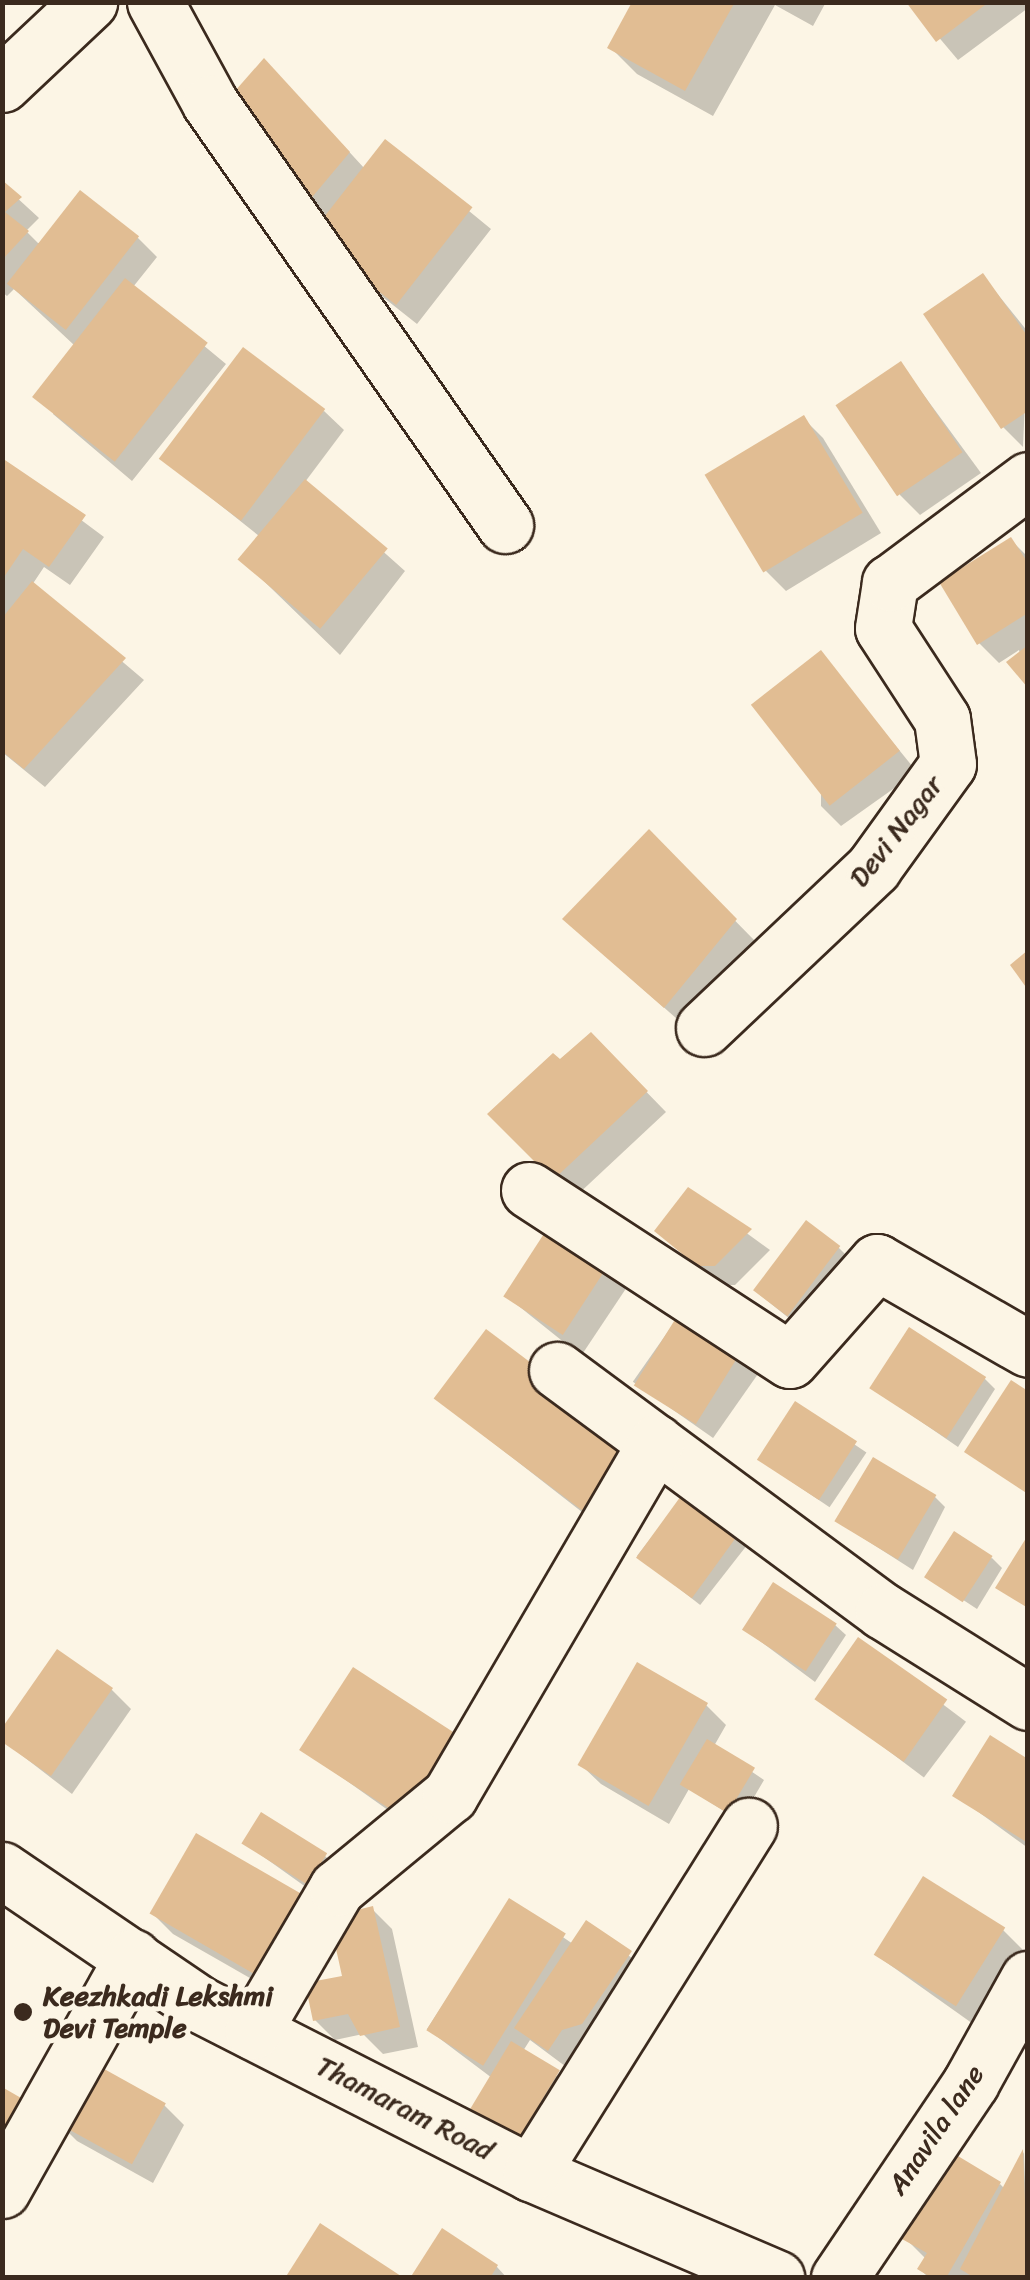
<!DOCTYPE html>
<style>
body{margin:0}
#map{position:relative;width:1030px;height:2280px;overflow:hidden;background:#fcf5e5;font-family:Sriracha,sans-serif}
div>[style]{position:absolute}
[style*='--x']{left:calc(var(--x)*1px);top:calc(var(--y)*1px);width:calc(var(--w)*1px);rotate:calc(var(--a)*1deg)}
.shadow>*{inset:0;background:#0003;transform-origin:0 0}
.building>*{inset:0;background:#e1bd93;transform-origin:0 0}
.roads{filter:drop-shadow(2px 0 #3b2a1e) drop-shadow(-2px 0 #3b2a1e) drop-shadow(0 2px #3b2a1e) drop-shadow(0 -2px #3b2a1e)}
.minor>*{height:55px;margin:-27.5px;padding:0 27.5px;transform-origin:27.5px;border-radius:27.5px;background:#fcf5e5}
.dots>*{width:28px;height:28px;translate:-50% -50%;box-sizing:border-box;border:5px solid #fcf5e5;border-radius:50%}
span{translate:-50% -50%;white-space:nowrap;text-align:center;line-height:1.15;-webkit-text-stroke:10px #fcf5e5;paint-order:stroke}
.street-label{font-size:28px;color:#3b2a1e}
.poi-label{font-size:28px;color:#3b2a1e;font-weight:700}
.left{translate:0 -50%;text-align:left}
.frame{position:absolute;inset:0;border:5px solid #3b2a1e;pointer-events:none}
</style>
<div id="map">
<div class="shadow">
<i style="clip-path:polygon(635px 2px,826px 2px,813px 26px,775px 5px,713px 116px,637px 74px,610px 47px)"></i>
<i style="clip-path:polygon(909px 2px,1028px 2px,1028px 8px,958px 60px)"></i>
<i style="clip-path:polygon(284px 81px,365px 169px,386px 143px,491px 229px,417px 324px,331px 256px,327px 217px,310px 200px)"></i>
<i style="clip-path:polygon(2px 184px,39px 218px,26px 231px,38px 243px,138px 238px,157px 257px,133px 287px,226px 364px,132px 481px,53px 414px,74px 345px,14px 289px,7px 296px,2px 292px)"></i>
<i style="clip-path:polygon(983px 276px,1028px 332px,1023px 447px,1003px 427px)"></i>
<i style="clip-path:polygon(901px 364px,981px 473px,920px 515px,900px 495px)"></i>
<i style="clip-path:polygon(324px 411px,344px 430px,305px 482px,405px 571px,340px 655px,240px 558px,259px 536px,165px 461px)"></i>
<i style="clip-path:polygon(803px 418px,823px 438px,881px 533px,786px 591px,766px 571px)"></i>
<i style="clip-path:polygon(2px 461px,104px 537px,70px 585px,44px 567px,32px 585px,144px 680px,45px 787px,2px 752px)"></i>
<i style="clip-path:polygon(1011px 540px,1028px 557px,1028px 684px,1019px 650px,999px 663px,979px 643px)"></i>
<i style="clip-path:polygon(821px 654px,917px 772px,841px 826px,821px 806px)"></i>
<i style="clip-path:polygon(649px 833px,755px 941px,685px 1026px,585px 938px)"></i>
<i style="clip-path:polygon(591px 1035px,666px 1112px,574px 1198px,490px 1114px)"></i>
<i style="clip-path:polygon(689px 1191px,770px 1250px,735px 1285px,719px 1285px,658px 1231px)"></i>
<i style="clip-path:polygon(838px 1247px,848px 1257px,790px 1319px,760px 1295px)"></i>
<i style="clip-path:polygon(607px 1267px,627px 1287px,581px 1356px,505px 1295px)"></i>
<i style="left:681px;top:1313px;width:98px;height:84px;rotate:35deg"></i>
<i style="clip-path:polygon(486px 1333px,605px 1530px,437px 1399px)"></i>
<i style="clip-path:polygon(985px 1379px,995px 1389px,958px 1447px,872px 1388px)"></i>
<i style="left:796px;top:1405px;width:85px;height:66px;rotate:34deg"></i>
<i style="left:687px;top:1492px;width:80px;height:81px;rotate:38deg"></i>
<i style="clip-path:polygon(935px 1497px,945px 1507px,913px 1570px,838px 1522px)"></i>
<i style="clip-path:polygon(992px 1558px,1002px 1568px,977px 1609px,928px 1577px)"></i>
<i style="clip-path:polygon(835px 1625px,846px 1635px,815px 1682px,744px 1629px)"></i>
<i style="left:859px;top:1641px;width:134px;height:70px;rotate:37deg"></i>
<i style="clip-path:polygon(354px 1670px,423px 1835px,302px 1749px)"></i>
<i style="clip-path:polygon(111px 1689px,131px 1709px,72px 1794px,2px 1740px)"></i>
<i style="clip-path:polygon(706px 1705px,726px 1725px,714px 1746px,764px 1780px,740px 1821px,689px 1789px,669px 1824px,601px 1784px,581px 1765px)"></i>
<i style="clip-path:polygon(1028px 1762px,1028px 1848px,955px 1795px)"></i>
<i style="clip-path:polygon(244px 1843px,325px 1856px,335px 1866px,317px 1895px)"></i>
<i style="clip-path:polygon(303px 1898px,278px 1994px,173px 1934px,153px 1914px)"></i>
<i style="clip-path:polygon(510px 1901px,573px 1944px,587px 1923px,651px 1973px,569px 2069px,530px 2040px,523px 2051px,578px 2092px,541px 2155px,493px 2129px,473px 2109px,492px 2078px,427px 2029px)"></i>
<i style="clip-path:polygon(372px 1909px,392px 1929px,418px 2047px,383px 2054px,363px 2034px,335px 2040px,315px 2020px,345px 1978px)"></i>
<i style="clip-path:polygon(1003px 1930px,1023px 1950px,976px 2026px,876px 1955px)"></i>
<i style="clip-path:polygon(164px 2105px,184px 2125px,153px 2183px,77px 2141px,57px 2121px)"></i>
<i style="clip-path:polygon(1024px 2152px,1028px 2278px,929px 2278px,920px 2269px,926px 2259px,905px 2238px,1000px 2184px,1005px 2189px)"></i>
<i style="clip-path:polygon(443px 2231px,497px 2267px,507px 2278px,413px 2278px)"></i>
</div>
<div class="building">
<i style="clip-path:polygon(632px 2px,735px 2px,685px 91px,607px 48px)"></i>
<i style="clip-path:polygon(906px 2px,989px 2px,936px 42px)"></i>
<i style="clip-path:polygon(264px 58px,350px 152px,308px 202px,235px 91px)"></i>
<i style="left:385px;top:139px;width:111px;height:124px;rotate:38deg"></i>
<i style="clip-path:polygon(2px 180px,22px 197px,5px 212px,29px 231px,2px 260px)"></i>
<i style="left:80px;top:190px;width:75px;height:119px;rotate:38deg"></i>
<i style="clip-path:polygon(983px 273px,1028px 337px,1028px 411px,1001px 429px,923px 314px)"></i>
<i style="left:125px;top:278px;width:105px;height:151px;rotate:38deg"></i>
<i style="left:243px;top:347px;width:103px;height:140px;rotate:37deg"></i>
<i style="left:901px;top:361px;width:110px;height:79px;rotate:56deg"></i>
<i style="left:804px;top:415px;width:114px;height:116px;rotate:59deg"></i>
<i style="clip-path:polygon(2px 458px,86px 515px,49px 567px,23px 549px,2px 580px)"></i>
<i style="left:305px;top:479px;width:108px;height:105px;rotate:40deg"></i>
<i style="clip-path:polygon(1011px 537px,1028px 563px,1028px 613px,977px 645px,939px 582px)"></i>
<i style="clip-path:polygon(32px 581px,126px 658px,24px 769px,3px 752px,3px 617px)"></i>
<i style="clip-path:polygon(1028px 645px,1028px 688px,1006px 662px)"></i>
<i style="left:821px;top:650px;width:128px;height:89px;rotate:52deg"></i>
<i style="clip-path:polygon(649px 829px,737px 919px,664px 1008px,562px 919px)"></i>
<i style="clip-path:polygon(1028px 950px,1028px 990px,1010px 965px)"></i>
<i style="clip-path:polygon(591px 1032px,648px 1091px,553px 1180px,487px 1114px,553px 1053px,560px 1059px)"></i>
<i style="clip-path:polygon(688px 1187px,752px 1229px,715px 1266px,697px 1266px,654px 1231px)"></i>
<i style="left:806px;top:1220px;width:43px;height:88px;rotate:37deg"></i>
<i style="left:549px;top:1226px;width:71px;height:84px;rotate:33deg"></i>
<i style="left:681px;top:1310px;width:73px;height:89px;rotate:32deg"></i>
<i style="left:909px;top:1327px;width:92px;height:73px;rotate:33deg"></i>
<i style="left:486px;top:1329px;width:188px;height:87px;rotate:37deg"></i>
<i style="clip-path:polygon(1011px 1380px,1028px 1391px,1028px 1494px,964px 1452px)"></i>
<i style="left:795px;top:1401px;width:74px;height:70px;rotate:33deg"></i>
<i style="left:873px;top:1457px;width:74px;height:75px;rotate:31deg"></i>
<i style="left:686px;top:1489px;width:69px;height:85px;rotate:36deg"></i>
<i style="left:954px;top:1531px;width:46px;height:55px;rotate:33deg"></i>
<i style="clip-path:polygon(1028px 1535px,1028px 1608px,995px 1588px)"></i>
<i style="left:773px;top:1582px;width:76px;height:57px;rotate:33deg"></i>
<i style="left:858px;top:1637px;width:109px;height:76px;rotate:35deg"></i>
<i style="clip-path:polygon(57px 1649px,113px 1688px,51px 1776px,2px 1742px,2px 1728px)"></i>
<i style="left:637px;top:1662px;width:82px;height:119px;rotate:30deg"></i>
<i style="left:353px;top:1667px;width:124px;height:99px;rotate:33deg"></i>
<i style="clip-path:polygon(990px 1735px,1028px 1759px,1028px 1843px,952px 1796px)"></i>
<i style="left:707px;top:1739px;width:56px;height:53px;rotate:31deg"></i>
<i style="left:261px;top:1812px;width:78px;height:37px;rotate:32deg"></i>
<i style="left:196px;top:1833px;width:125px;height:93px;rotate:30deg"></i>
<i style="left:923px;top:1876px;width:97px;height:93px;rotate:32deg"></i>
<i style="left:509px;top:1898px;width:67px;height:156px;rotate:32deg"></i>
<i style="clip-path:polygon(373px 1906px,400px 2027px,360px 2036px,348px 2014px,313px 2021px,305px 1983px,342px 1976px,329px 1917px)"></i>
<i style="clip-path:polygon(586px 1920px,632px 1951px,582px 2024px,562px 2030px,548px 2051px,514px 2028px)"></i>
<i style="left:511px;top:2041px;width:57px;height:79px;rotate:31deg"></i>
<i style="left:88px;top:2060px;width:89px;height:70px;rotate:29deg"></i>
<i style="clip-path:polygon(2px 2087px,35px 2106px,2px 2140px)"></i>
<i style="clip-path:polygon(1023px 2149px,1028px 2278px,975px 2278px,960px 2269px)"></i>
<i style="clip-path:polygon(953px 2153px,1001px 2182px,946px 2278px,932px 2278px,917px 2269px,927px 2253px,902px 2239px)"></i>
<i style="clip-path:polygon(320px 2223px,404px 2278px,285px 2278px)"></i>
<i style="clip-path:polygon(442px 2228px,498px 2265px,490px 2278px,410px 2278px)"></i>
</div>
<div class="roads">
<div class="minor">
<i style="--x:155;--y:2;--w:115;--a:61.4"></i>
<i style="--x:210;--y:103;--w:515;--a:55.04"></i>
<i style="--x:2;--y:84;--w:120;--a:-43.3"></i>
<i style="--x:704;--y:1028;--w:233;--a:-43.4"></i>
<i style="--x:873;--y:868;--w:128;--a:-54.2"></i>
<i style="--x:948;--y:764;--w:45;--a:-97.6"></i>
<i style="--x:942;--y:719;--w:108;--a:-123"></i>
<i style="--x:883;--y:628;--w:46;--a:-81.2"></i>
<i style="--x:890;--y:583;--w:172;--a:-36.7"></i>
<i style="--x:529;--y:1190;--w:311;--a:33.1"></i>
<i style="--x:790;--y:1360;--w:131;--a:-48.4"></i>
<i style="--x:877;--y:1262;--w:174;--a:29.9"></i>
<i style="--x:557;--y:1370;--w:405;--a:36.5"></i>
<i style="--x:883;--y:1611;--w:171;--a:32.1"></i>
<i style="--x:2;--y:1870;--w:238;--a:34.2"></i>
<i style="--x:199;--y:2004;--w:373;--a:27"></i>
<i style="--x:531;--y:2173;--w:267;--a:23.2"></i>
<i style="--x:253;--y:2031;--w:166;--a:-59.6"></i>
<i style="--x:337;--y:1888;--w:146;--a:-39.5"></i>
<i style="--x:450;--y:1795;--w:408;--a:-59.7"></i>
<i style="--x:531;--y:2173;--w:410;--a:-57.9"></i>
<i style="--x:2;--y:2190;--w:267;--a:-60.7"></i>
<i style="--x:839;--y:2278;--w:236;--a:-56"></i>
<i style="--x:971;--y:2082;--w:118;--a:-61"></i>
</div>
</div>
<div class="dots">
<i style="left:23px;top:2012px;background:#3b2a1e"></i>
</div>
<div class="street-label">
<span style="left:896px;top:831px;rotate:-52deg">Devi Nagar</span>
<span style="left:405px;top:2108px;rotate:27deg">Thamaram Road</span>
<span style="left:936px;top:2130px;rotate:-56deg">Anavila lane</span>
</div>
<div class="poi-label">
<span class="left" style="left:43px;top:2012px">Keezhkadi Lekshmi<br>Devi Temple</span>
</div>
<div class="frame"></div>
</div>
